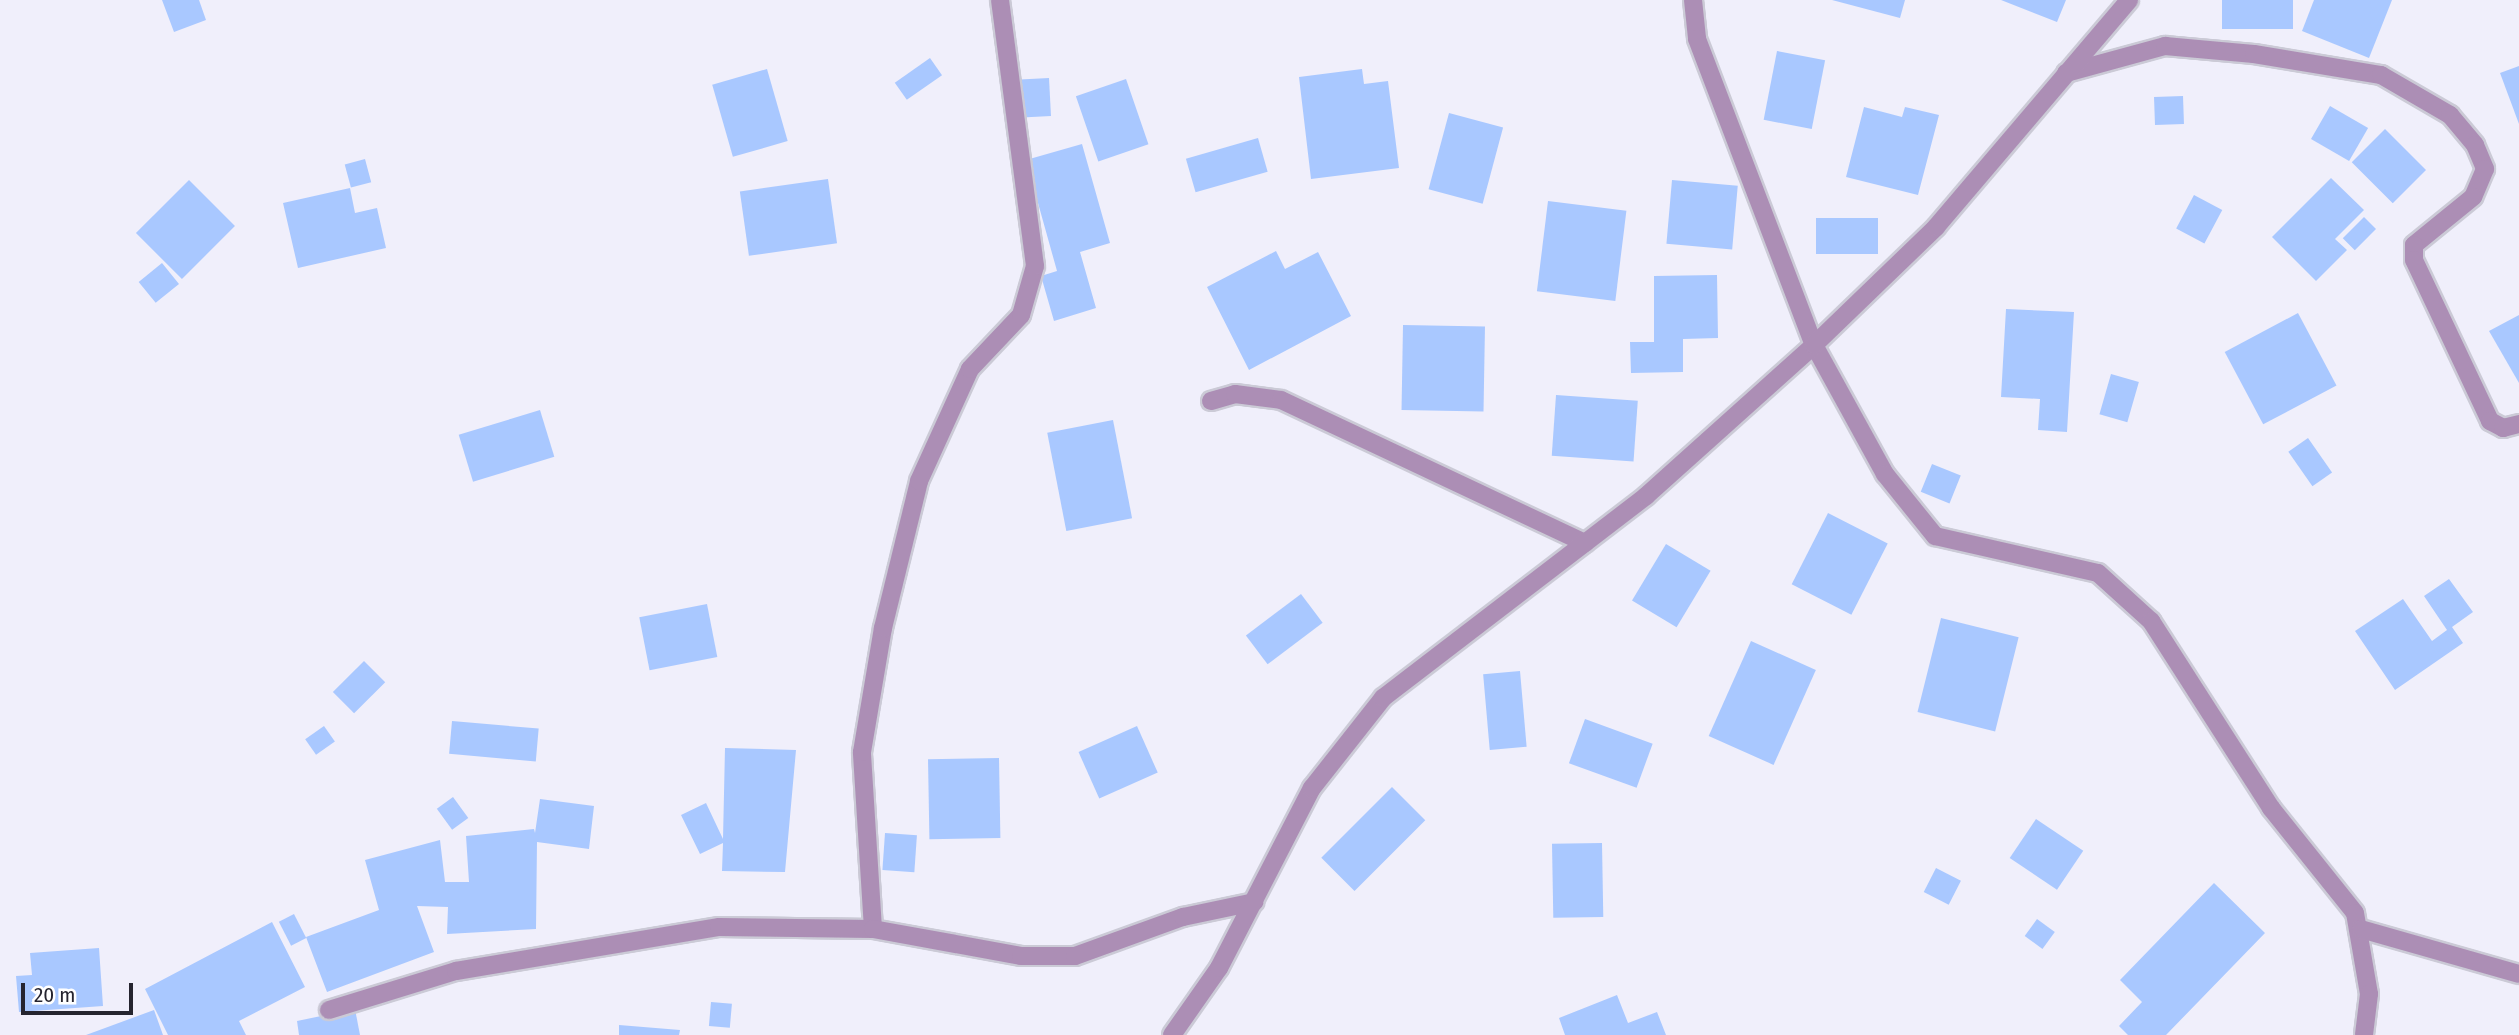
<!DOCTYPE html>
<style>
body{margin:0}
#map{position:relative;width:2519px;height:1035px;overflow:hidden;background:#f0effb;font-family:"Fira Sans Condensed",sans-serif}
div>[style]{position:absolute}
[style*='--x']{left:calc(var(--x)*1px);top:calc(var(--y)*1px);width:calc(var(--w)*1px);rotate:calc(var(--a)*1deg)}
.building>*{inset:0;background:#a9c8ff;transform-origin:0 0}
.roads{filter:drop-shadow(2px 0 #cbcad6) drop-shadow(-2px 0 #cbcad6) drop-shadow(0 2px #cbcad6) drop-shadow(0 -2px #cbcad6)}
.minor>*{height:18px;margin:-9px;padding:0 9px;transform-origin:9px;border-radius:9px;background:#ac8eb5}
span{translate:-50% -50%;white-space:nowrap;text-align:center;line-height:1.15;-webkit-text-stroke:5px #fff;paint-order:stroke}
.scale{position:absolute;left:21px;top:983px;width:112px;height:32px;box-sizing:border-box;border:4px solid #25242f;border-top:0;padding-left:9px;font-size:21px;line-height:24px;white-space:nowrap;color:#25242f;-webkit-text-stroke:5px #fff;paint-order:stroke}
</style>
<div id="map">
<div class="building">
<i style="clip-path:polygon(162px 0,199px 0,206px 20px,174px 32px)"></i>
<i style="clip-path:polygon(1832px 0,1905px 0,1900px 18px)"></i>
<i style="clip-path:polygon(2001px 0,2066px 0,2057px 22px)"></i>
<i style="left:2222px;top:0;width:71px;height:29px"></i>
<i style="clip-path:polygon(2314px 0,2392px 0,2369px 58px,2302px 31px)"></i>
<i style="left:1777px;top:51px;width:49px;height:70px;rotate:11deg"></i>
<i style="left:930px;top:58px;width:21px;height:43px;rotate:55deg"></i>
<i style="clip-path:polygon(2519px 66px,2519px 124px,2500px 73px)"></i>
<i style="left:767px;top:69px;width:75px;height:57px;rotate:74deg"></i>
<i style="clip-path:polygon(1362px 69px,1364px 84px,1388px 81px,1399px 168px,1311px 179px,1299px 77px)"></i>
<i style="left:1049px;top:78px;width:38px;height:29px;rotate:87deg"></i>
<i style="left:1126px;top:79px;width:69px;height:53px;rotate:71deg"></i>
<i style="left:2183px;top:96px;width:28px;height:29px;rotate:88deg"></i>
<i style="left:2330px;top:106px;width:44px;height:38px;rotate:30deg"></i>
<i style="clip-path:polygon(1864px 107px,1902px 117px,1905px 107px,1939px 115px,1918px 195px,1846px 177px)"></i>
<i style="left:1449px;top:113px;width:56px;height:79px;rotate:15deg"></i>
<i style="left:2385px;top:129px;width:58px;height:47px;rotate:45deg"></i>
<i style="left:1258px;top:138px;width:35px;height:75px;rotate:74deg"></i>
<i style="clip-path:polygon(1082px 144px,1110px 243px,1080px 252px,1096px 308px,1054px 321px,1041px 276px,1057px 271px,1026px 160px)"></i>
<i style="left:365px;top:159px;width:24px;height:21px;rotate:75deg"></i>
<i style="clip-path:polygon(2331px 178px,2364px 210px,2335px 239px,2347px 250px,2316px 281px,2272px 237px)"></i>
<i style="left:828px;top:179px;width:65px;height:89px;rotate:82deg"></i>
<i style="left:189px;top:180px;width:65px;height:75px;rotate:45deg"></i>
<i style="left:1672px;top:180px;width:66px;height:64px;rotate:5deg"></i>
<i style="clip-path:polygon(350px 188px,355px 213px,377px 208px,386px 248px,298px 268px,283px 203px)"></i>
<i style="left:2194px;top:195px;width:32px;height:38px;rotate:28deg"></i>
<i style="left:1548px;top:201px;width:79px;height:91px;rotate:7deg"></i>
<i style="left:2364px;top:217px;width:17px;height:30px;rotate:45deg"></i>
<i style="left:1878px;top:218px;width:36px;height:62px;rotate:90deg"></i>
<i style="clip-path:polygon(1276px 251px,1285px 269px,1318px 252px,1351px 316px,1249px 370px,1207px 287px)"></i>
<i style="left:162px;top:263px;width:27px;height:30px;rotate:51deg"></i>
<i style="clip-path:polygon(1717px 275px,1718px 338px,1683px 339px,1683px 372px,1631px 373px,1630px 342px,1654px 342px,1654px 276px)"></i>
<i style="clip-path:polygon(2006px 309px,2074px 312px,2067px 432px,2038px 430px,2040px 399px,2001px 397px)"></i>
<i style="left:2298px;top:313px;width:82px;height:83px;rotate:62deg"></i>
<i style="clip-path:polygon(2519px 315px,2519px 383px,2489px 331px)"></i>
<i style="left:1403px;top:325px;width:82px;height:85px;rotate:1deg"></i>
<i style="left:2111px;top:374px;width:29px;height:42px;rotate:16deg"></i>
<i style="left:1556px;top:395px;width:82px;height:61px;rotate:4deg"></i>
<i style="left:540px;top:410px;width:49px;height:85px;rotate:73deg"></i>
<i style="left:1113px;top:420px;width:100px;height:67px;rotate:79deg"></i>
<i style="left:2308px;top:438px;width:42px;height:24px;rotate:55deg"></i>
<i style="left:1932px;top:464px;width:31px;height:30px;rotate:22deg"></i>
<i style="left:1828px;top:513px;width:67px;height:80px;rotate:27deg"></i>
<i style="left:1666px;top:544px;width:52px;height:66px;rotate:31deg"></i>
<i style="clip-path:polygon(2449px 579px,2473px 612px,2452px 627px,2463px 643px,2395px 690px,2355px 631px,2403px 599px,2432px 641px,2447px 630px,2424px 596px)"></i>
<i style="left:1301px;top:594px;width:36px;height:69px;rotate:53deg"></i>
<i style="left:707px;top:604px;width:54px;height:69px;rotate:79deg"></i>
<i style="left:1941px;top:618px;width:80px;height:97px;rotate:14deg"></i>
<i style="left:1751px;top:641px;width:71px;height:104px;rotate:24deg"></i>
<i style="left:364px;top:661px;width:30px;height:44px;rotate:45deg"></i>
<i style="left:1520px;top:671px;width:76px;height:37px;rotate:85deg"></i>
<i style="left:1585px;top:719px;width:72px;height:47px;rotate:20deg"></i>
<i style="left:452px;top:721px;width:87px;height:33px;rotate:5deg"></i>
<i style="left:324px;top:726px;width:19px;height:23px;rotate:55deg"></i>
<i style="left:1137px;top:726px;width:51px;height:64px;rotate:66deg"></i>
<i style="clip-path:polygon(725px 748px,796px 750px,785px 872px,722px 871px,723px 843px,700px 854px,681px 815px,706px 803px,723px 839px)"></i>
<i style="left:999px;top:758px;width:80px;height:71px;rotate:89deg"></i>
<i style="left:1392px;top:787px;width:47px;height:100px;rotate:45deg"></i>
<i style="left:453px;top:797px;width:26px;height:20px;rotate:54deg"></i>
<i style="clip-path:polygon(540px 799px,594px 806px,589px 849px,537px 842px,536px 929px,447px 934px,448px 907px,417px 906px,434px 952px,327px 992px,306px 937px,379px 910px,365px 860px,440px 840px,445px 882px,469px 882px,466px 836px,534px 829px,535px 833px)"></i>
<i style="left:2036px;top:819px;width:57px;height:47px;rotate:34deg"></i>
<i style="left:885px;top:833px;width:32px;height:37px;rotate:4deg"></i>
<i style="left:1602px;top:843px;width:74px;height:50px;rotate:89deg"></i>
<i style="left:1936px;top:868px;width:28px;height:27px;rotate:27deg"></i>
<i style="clip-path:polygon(2214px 883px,2265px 933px,2166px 1035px,2128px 1035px,2119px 1026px,2142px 1002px,2120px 980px)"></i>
<i style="left:294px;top:914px;width:27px;height:17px;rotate:63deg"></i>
<i style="left:2037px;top:919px;width:22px;height:21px;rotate:36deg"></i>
<i style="clip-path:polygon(272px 922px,305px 987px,239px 1021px,246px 1035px,168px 1035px,145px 989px)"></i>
<i style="clip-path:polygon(99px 948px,103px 1006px,19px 1012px,16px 976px,32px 975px,30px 953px)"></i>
<i style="clip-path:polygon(1617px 995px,1628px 1023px,1657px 1012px,1666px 1035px,1565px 1035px,1559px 1018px)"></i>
<i style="left:711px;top:1002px;width:21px;height:24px;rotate:5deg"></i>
<i style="clip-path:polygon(355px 1009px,360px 1035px,299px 1035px,297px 1021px)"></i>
<i style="clip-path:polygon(154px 1010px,163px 1035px,86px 1035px)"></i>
<i style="clip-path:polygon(619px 1025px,680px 1030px,679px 1035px,619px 1035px)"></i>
</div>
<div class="roads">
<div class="minor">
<i style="--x:1693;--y:0;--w:39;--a:84"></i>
<i style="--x:1697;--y:39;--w:328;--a:69.1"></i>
<i style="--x:1814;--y:345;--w:147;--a:61.2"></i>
<i style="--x:1885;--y:474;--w:80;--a:51.1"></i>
<i style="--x:1935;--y:536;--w:167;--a:12.8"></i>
<i style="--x:2098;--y:573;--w:72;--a:42.2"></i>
<i style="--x:2151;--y:621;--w:222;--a:57.3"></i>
<i style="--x:2271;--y:808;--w:134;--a:51.3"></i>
<i style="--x:2355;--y:913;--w:82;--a:80.2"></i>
<i style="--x:2369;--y:994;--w:41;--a:97"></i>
<i style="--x:2066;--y:73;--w:103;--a:-15.3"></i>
<i style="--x:2165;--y:46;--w:89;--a:5.1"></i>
<i style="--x:2254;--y:54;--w:129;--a:9.4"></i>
<i style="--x:2381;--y:75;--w:80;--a:30.1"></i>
<i style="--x:2450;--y:115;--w:39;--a:50"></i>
<i style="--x:2475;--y:145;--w:26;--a:67"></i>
<i style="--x:2485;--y:169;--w:30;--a:113"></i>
<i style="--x:2473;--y:197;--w:76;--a:140.9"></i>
<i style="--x:2414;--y:245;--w:15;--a:90"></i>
<i style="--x:2414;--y:260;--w:178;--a:64.7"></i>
<i style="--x:2490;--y:421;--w:15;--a:28"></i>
<i style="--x:2503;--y:428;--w:16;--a:-14"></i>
<i style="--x:1211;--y:401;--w:25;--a:-16"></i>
<i style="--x:1235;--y:394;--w:46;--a:7.4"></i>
<i style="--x:1281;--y:400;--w:336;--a:25.2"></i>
<i style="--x:873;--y:929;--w:177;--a:-93.6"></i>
<i style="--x:862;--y:752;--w:126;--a:-80.4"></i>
<i style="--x:883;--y:628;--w:151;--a:-76.2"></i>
<i style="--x:919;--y:481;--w:123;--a:-65.5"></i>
<i style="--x:970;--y:369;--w:74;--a:-46.6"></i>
<i style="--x:1021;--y:315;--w:51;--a:-74.1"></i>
<i style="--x:1035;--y:266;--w:268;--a:-97.5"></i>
<i style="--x:2361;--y:929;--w:164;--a:15.9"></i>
<i style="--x:329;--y:1010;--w:133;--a:-17.1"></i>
<i style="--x:456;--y:971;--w:267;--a:-9.5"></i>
<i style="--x:719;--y:927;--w:154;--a:0.7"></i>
<i style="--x:873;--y:929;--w:150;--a:10.3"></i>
<i style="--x:1021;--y:956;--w:54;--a:0"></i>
<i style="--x:1075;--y:956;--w:115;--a:-19.9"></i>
<i style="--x:1183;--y:917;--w:73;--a:-11.9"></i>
<i style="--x:1172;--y:1035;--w:82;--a:-55"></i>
<i style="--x:1219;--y:968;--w:203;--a:-62.7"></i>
<i style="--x:1312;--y:788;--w:115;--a:-51.7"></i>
<i style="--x:1383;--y:698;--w:332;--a:-37.5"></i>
<i style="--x:1646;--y:496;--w:226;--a:-41.9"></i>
<i style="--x:1814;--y:345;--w:170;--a:-44"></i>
<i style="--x:1936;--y:227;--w:298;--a:-49.6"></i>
</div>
</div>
<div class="scale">20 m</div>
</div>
